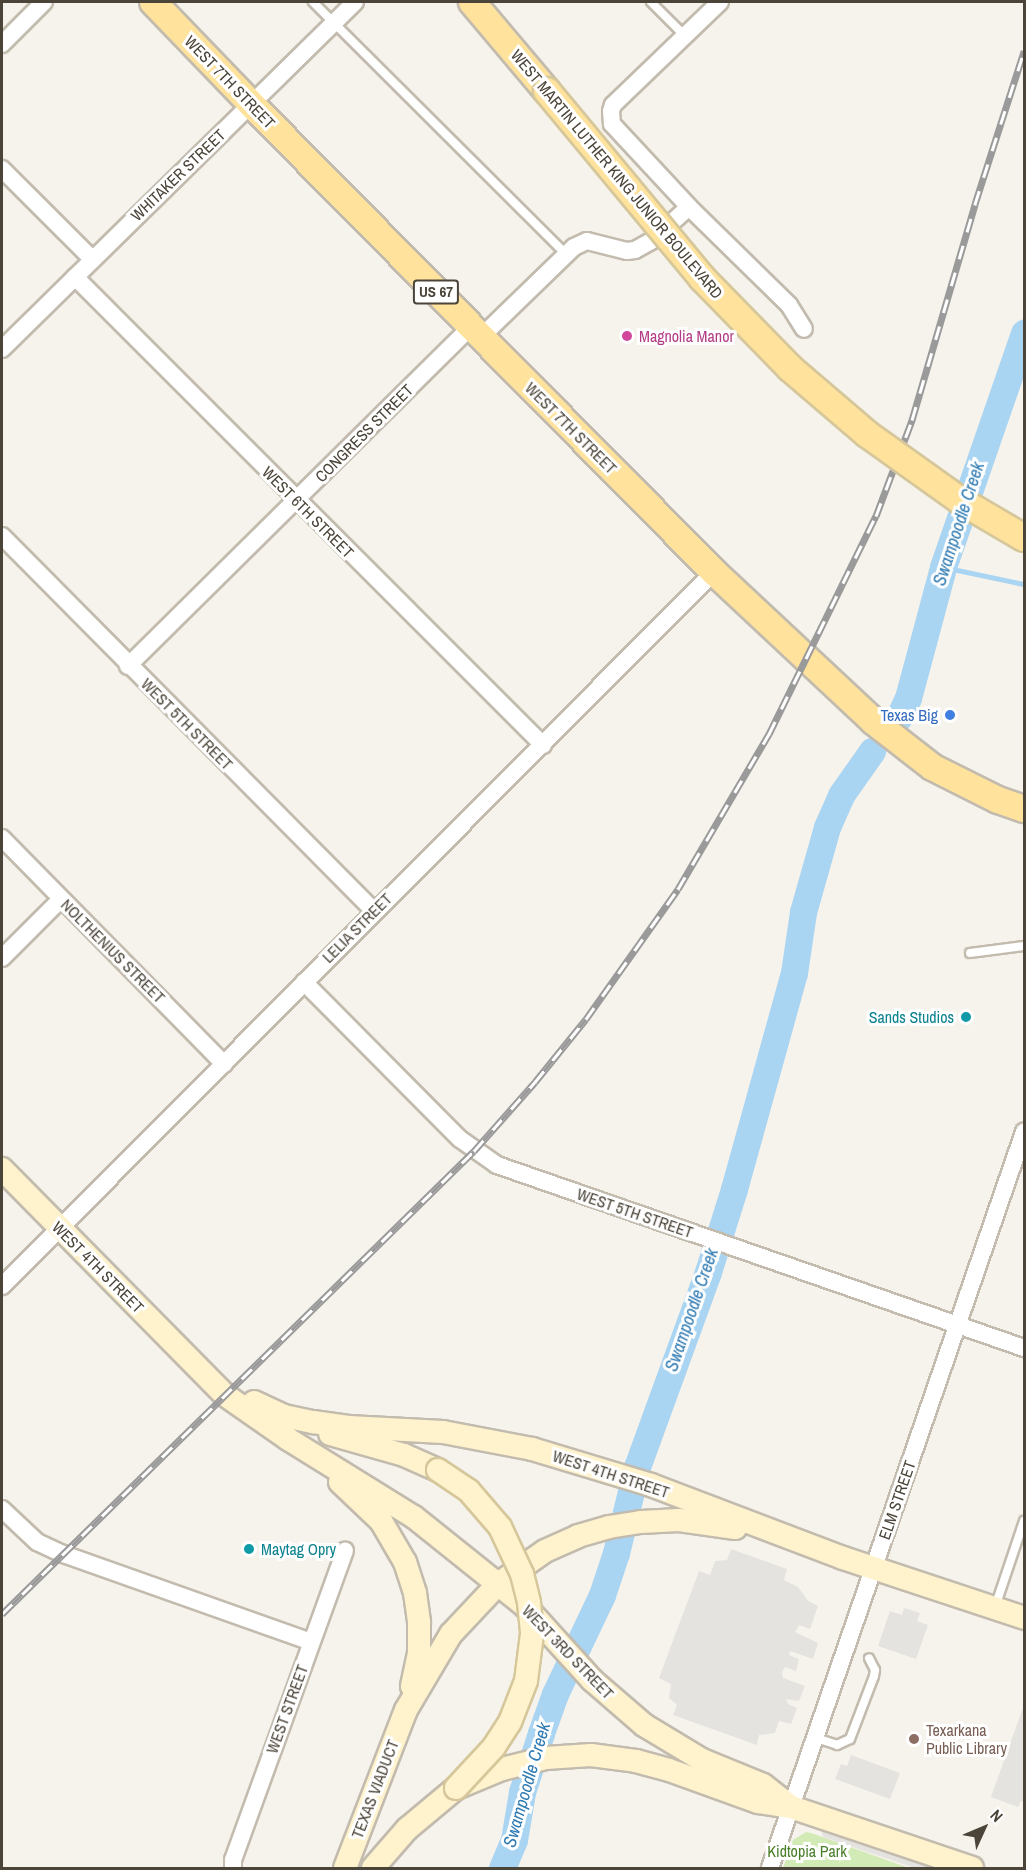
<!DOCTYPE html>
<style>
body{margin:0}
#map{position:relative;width:1026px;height:1870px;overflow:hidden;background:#f6f3ec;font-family:"Archivo Narrow",sans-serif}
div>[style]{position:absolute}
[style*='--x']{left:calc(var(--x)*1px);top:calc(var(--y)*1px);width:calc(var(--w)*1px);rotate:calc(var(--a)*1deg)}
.green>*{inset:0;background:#d2eab5}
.parking>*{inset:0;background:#e5e3e0}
.stream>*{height:4.5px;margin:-2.25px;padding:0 2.25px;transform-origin:2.25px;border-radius:2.25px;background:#a9d4f2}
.river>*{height:27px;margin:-13.5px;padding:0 13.5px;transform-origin:13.5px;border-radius:13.5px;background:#a9d4f2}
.roads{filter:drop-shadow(2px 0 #c2bbae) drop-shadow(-2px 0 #c2bbae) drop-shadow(0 2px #c2bbae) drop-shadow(0 -2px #c2bbae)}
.lane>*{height:8px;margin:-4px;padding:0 4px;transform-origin:4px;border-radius:4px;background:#fff}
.street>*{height:16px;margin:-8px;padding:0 8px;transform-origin:8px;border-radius:8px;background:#fff}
.secondary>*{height:22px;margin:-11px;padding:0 11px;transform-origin:11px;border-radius:11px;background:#fff3cd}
.primary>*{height:26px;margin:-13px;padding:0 13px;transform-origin:13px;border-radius:13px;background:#ffe39c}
.rail>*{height:7px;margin-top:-3.5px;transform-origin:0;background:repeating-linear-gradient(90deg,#fff 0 14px,#9a9a9a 0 28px);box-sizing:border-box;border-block:2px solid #9a9a9a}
.bridges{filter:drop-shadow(2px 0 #d6c79b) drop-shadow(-2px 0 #d6c79b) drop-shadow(0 2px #d6c79b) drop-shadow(0 -2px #d6c79b)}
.secondary-bridge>*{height:22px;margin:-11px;padding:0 11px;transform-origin:11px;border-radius:11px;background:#fff3cd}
.primary-bridge>*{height:26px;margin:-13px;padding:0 13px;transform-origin:13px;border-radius:13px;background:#ffe39c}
.dots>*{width:16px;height:16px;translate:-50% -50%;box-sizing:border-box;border:3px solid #fff;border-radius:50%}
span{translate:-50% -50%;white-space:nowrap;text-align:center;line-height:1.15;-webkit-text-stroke:6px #fff;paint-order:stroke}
.shield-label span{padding:2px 4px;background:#fff;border:2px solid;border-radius:4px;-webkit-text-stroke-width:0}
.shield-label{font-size:15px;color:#4b4439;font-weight:700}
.street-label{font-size:16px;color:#4b4439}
.hotel-label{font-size:16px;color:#b23c85}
.left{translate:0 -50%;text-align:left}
.shop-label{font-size:16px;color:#366cbe}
.right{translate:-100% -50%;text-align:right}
.culture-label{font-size:16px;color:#0d838f}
.education-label{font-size:16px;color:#785e54}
.park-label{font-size:16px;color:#4a7f2a}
.water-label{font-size:18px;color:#2e7ab2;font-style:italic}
.frame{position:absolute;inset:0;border:3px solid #4b4439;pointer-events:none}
.north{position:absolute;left:954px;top:1798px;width:60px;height:60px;-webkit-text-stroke:4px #fff;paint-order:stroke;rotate:46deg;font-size:16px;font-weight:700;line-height:24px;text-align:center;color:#4b4439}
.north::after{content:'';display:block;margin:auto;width:21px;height:27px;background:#4b4439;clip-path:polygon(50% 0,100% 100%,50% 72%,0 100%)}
</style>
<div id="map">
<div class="green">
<i style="clip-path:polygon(806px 1832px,811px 1833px,909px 1868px,783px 1868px,793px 1840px)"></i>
</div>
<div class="parking">
<i style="clip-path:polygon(731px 1549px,787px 1569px,784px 1580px,798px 1587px,808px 1601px,818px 1606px,810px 1629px,799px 1625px,795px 1632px,818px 1643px,813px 1659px,790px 1651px,789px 1655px,799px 1659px,796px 1671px,785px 1667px,782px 1672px,783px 1678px,805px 1686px,799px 1701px,786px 1699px,788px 1704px,797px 1708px,791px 1724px,779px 1721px,775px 1733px,759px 1735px,757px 1745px,673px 1715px,677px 1705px,669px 1698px,671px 1684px,659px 1678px,699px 1571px,710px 1575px,715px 1561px,727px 1560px)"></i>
<i style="clip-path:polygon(904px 1608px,920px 1613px,917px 1621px,928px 1625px,916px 1659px,878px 1646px,890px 1611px,902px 1615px)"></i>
<i style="clip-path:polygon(1024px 1705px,1024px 1802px,1021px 1801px,1018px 1807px,991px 1797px)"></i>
<i style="clip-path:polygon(851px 1755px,900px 1773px,890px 1799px,835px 1779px,841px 1764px,847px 1766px)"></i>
<i style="clip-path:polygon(818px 1822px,952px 1868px,915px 1868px,823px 1837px)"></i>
</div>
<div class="stream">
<i style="--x:943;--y:567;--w:83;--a:11.9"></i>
</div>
<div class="river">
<i style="--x:899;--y:717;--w:21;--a:-65"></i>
<i style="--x:908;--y:698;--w:136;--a:-75"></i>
<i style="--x:943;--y:567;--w:248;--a:-70.9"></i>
<i style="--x:502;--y:1868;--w:30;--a:-67"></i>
<i style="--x:514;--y:1840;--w:49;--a:-80.5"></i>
<i style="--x:522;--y:1792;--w:62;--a:-72.1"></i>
<i style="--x:541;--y:1733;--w:41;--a:-70.3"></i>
<i style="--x:555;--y:1694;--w:110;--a:-64.6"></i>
<i style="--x:602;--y:1595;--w:44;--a:-71.6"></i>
<i style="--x:616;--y:1553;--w:89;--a:-76.3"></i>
<i style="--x:637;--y:1467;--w:208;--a:-70"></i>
<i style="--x:708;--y:1272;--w:87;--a:-72.6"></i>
<i style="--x:734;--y:1189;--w:224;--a:-74.5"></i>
<i style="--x:794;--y:973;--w:62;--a:-81.6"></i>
<i style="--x:803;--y:912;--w:88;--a:-74.2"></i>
<i style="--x:827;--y:827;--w:35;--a:-66"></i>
<i style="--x:841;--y:795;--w:54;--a:-54.8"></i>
</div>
<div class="roads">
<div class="lane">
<i style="--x:313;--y:2;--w:356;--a:44.9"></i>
<i style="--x:651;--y:2;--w:48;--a:45"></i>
<i style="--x:970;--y:953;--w:54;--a:-7.4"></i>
<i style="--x:995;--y:1607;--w:91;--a:-71.4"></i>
<i style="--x:816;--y:1738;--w:22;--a:18"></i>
<i style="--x:837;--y:1745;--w:14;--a:-25"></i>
<i style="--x:850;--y:1739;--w:67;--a:-69.1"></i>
<i style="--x:874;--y:1676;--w:6;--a:-81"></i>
<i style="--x:875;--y:1670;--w:13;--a:-117"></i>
</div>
<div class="street">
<i style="--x:720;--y:2;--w:149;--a:136.1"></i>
<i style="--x:613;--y:105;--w:6;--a:108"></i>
<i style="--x:611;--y:111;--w:13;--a:86"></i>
<i style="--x:612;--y:124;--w:113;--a:47.1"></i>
<i style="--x:689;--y:207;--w:140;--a:44.4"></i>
<i style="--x:789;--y:305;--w:28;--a:58"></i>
<i style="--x:2;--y:44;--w:59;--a:-45"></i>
<i style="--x:2;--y:169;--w:127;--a:45"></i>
<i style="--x:75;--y:277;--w:662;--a:45"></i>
<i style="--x:481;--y:337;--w:129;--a:-44.1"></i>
<i style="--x:574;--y:247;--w:14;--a:-25"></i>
<i style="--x:587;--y:241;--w:41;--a:14"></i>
<i style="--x:627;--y:251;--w:8;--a:-7"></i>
<i style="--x:635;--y:250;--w:18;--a:-29"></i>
<i style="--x:651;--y:241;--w:51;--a:-41.8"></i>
<i style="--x:2;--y:349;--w:495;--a:-44.5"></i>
<i style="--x:2;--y:536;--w:528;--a:45.23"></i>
<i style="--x:128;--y:666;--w:482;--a:-44.7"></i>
<i style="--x:2;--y:838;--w:317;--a:45.5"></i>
<i style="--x:2;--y:958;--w:83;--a:-45"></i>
<i style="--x:304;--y:982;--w:221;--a:45.2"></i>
<i style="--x:460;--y:1139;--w:45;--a:35.1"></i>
<i style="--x:497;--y:1165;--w:558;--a:19.15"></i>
<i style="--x:2;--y:1286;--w:1008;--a:-45.08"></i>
<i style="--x:2;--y:1509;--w:48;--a:43.3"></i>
<i style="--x:37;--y:1542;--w:29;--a:25"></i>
<i style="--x:63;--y:1554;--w:263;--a:19.5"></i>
<i style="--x:233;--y:1868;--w:8;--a:-90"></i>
<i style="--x:233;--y:1860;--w:329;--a:-70.1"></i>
<i style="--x:770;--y:1868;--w:779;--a:-70.96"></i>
</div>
<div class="secondary">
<i style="--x:2;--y:1169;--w:317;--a:45.4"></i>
<i style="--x:225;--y:1395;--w:77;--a:34.9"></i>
<i style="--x:288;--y:1439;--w:148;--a:31.8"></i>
<i style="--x:414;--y:1517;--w:142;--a:38.7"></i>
<i style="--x:525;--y:1606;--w:100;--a:47.8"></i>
<i style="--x:592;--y:1680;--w:69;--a:40.9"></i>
<i style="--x:644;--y:1725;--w:68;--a:31.1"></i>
<i style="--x:702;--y:1760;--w:66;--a:22.3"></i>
<i style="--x:763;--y:1785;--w:36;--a:38"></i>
<i style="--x:791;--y:1807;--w:191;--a:18.6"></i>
<i style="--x:254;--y:1402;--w:33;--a:25"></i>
<i style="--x:284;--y:1416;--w:30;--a:12"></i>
<i style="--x:313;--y:1422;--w:36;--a:8"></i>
<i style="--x:349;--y:1427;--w:94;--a:3"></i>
<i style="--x:443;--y:1432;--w:91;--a:10.8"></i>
<i style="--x:532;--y:1449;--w:124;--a:16.8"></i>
<i style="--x:651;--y:1485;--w:205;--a:20.8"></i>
<i style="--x:843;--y:1558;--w:191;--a:18.3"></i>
<i style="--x:330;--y:1434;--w:77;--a:15.8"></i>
<i style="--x:404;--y:1455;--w:37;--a:24"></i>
<i style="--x:340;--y:1482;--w:57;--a:43.6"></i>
<i style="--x:381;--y:1521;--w:48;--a:59.7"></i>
<i style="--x:405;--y:1562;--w:33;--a:72"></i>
<i style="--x:415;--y:1593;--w:30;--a:82"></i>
<i style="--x:419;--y:1623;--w:30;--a:90"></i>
<i style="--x:419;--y:1653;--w:34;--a:102"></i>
<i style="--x:345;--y:1868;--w:169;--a:-68.9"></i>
<i style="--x:406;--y:1710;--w:88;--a:-59.4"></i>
<i style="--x:451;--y:1634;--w:69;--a:-46.8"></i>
<i style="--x:498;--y:1584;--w:57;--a:-35.1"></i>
<i style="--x:545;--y:1551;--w:36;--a:-24"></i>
<i style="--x:578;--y:1536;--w:32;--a:-16"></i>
<i style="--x:609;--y:1527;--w:32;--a:-9"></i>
<i style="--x:641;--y:1522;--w:38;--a:-3"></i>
<i style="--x:679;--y:1520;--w:57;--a:8.1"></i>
<i style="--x:373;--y:1868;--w:52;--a:-48.9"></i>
<i style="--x:407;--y:1829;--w:64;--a:-39.9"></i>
<i style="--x:456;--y:1788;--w:50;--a:-22.4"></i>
<i style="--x:502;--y:1769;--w:45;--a:-14"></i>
<i style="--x:546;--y:1758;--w:45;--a:-3.8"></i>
<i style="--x:591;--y:1755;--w:45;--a:7.6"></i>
<i style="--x:636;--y:1761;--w:34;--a:15"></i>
<i style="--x:669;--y:1770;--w:95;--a:19.8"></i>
<i style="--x:758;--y:1802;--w:32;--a:9"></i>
</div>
<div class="primary">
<i style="--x:153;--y:2;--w:141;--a:46.1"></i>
<i style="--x:251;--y:104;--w:658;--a:45.31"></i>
<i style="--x:714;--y:572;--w:218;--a:43.1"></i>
<i style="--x:873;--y:721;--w:75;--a:37.9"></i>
<i style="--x:932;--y:767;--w:74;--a:26.6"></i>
<i style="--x:998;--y:800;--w:28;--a:19"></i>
<i style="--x:472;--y:2;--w:116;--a:49.9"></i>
</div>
</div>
<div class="rail">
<i style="--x:2;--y:1614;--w:661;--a:-44.45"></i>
<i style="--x:474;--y:1151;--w:92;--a:-48.5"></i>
<i style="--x:535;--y:1082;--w:81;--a:-51"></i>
<i style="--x:586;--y:1019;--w:159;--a:-54.7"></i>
<i style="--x:678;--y:889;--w:180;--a:-59.6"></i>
<i style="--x:769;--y:734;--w:243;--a:-63.9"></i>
<i style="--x:876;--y:516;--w:103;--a:-69.4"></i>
<i style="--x:912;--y:420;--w:225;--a:-73.7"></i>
<i style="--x:975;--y:204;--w:161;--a:-72.2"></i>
</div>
<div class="bridges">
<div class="secondary-bridge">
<i style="--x:438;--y:1470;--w:37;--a:34"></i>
<i style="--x:469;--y:1491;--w:48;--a:49.3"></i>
<i style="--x:500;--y:1527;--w:52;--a:64.9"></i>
<i style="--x:522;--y:1574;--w:30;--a:76"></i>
<i style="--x:529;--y:1603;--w:31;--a:84"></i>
<i style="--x:532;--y:1634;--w:47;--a:97.3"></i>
<i style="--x:526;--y:1681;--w:44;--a:111.3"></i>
<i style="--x:510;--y:1722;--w:30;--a:123"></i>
<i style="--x:494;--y:1747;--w:56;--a:132.8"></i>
</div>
<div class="primary-bridge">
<i style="--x:547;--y:91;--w:243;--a:50.3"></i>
<i style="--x:702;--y:278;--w:126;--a:45.6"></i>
<i style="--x:790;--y:368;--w:101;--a:40.6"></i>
<i style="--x:867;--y:434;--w:115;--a:35.5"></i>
<i style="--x:961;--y:501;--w:73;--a:30.4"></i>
</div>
</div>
<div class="dots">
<i style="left:627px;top:336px;background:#d1479c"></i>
<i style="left:950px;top:715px;background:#3f7fe0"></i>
<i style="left:966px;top:1017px;background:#0f9aa8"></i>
<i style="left:249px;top:1549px;background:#0f9aa8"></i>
<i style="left:914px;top:1739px;background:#8d6e63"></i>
</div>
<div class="shield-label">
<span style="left:436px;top:292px">US 67</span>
</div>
<div class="street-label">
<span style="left:230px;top:82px;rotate:46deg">WEST 7TH STREET</span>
<span style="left:617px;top:174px;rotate:50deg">WEST MARTIN LUTHER KING JUNIOR BOULEVARD</span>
<span style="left:178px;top:175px;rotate:-44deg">WHITAKER STREET</span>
<span style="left:571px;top:428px;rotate:45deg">WEST 7TH STREET</span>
<span style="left:364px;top:433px;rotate:-45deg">CONGRESS STREET</span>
<span style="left:308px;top:512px;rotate:45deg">WEST 6TH STREET</span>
<span style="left:187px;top:724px;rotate:45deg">WEST 5TH STREET</span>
<span style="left:357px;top:928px;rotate:-45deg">LELIA STREET</span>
<span style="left:113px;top:951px;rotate:45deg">NOLTHENIUS STREET</span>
<span style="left:635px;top:1213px;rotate:19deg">WEST 5TH STREET</span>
<span style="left:98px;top:1267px;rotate:45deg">WEST 4TH STREET</span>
<span style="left:611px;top:1474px;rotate:18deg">WEST 4TH STREET</span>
<span style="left:897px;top:1500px;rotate:-71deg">ELM STREET</span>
<span style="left:568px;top:1652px;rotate:46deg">WEST 3RD STREET</span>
<span style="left:287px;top:1709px;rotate:-70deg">WEST STREET</span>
<span style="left:375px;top:1789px;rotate:-69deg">TEXAS VIADUCT</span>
</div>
<div class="hotel-label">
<span class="left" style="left:639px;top:336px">Magnolia Manor</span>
</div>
<div class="shop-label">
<span class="right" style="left:938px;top:715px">Texas Big</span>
</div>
<div class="culture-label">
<span class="right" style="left:954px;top:1017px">Sands Studios</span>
<span class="left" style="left:261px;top:1549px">Maytag Opry</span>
</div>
<div class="education-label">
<span class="left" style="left:926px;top:1739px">Texarkana<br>Public Library</span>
</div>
<div class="park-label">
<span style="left:807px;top:1851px">Kidtopia Park</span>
</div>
<div class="water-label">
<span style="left:959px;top:524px;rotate:-72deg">Swampoodle Creek</span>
<span style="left:692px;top:1310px;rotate:-71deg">Swampoodle Creek</span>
<span style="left:527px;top:1785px;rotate:-74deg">Swampoodle Creek</span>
</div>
<div class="frame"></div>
<div class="north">N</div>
</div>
